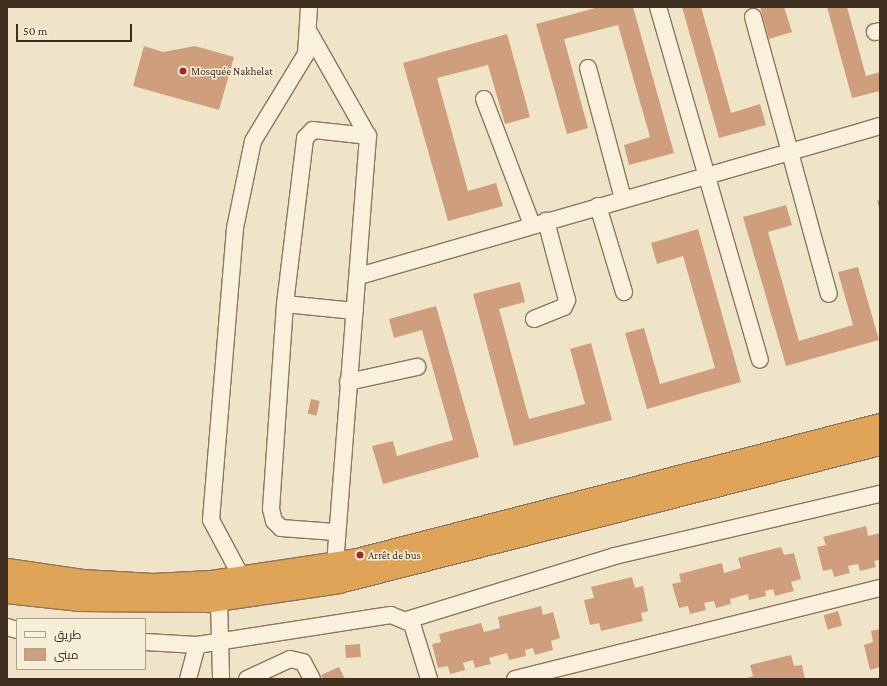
<!DOCTYPE html>
<meta charset="utf-8">
<style>
body{margin:0}
#map{position:relative;width:887px;height:686px;overflow:hidden;background:#f0e4c8;font-family:"Crimson Pro",Cairo,serif}
div>[style]{position:absolute}
[style*='--x']{left:calc(var(--x)*1px);top:calc(var(--y)*1px);width:calc(var(--w)*1px);rotate:calc(var(--a)*1deg)}
.building>*{inset:0;background:#cf9f7d;transform-origin:0 0}
.roads{filter:drop-shadow(1px 0 #8d765c) drop-shadow(-1px 0 #8d765c) drop-shadow(0 1px #8d765c) drop-shadow(0 -1px #8d765c)}
.minor>*{height:16px;margin:-8px;padding:0 8px;transform-origin:8px;border-radius:8px;background:#faf1dc}
.highway>*{height:22px;margin:-11px;padding:0 11px;transform-origin:11px;border-radius:11px;background:#e0a458}
.dots>*{width:11px;height:11px;translate:-50% -50%;box-sizing:border-box;border:2px solid #f7eed8;border-radius:50%}
span{translate:-50% -50%;white-space:nowrap;text-align:center;line-height:1.15;-webkit-text-stroke:3px #f7eed8;paint-order:stroke}
.poi-label{font-size:11px;color:#3d2e20}
.left{translate:0 -50%;text-align:left}
.frame{position:absolute;inset:0;border:8px solid #3d2e20;pointer-events:none}
.legend{position:absolute;left:16px;top:618px;width:130px;height:52px;box-sizing:border-box;background:#f7eed8;border:1px solid #ada18e;margin:0;padding:5px 7px;list-style:none;font-size:12px;color:#3d2e20}
.legend li{display:flex;align-items:center;gap:8px;height:20px}
.legend b{width:20px;border:1px solid #ada18e}
.scale{position:absolute;left:16px;top:24px;width:116px;height:18px;box-sizing:border-box;border:2px solid #3d2e20;border-top:0;padding-left:5px;font-size:12px;line-height:14px;white-space:nowrap;color:#3d2e20;-webkit-text-stroke:3px #f7eed8;paint-order:stroke}
</style>
<div id="map">
<div class="building">
<i style="clip-path:polygon(599px 7px,633px 7px,674px 153px,629px 165px,624px 145px,650px 137px,618px 25px,564px 39px,588px 128px,567px 134px,536px 24px)"></i>
<i style="clip-path:polygon(682px 7px,701px 7px,731px 113px,760px 104px,766px 125px,719px 138px)"></i>
<i style="clip-path:polygon(760px 7px,784px 7px,792px 32px,769px 39px)"></i>
<i style="clip-path:polygon(827px 7px,847px 7px,866px 76px,880px 72px,880px 91px,852px 98px)"></i>
<i style="clip-path:polygon(507px 34px,530px 117px,505px 124px,488px 65px,437px 78px,468px 191px,496px 183px,503px 206px,448px 221px,403px 63px)"></i>
<i style="clip-path:polygon(144px 46px,163px 52px,195px 46px,234px 57px,219px 110px,133px 86px)"></i>
<i style="clip-path:polygon(880px 200px,880px 211px,877px 201px)"></i>
<i style="clip-path:polygon(786px 205px,792px 225px,768px 232px,799px 341px,853px 325px,838px 272px,858px 267px,879px 340px,786px 366px,743px 217px)"></i>
<i style="clip-path:polygon(698px 229px,741px 382px,647px 409px,625px 333px,644px 328px,660px 384px,715px 368px,683px 256px,657px 264px,651px 243px)"></i>
<i style="clip-path:polygon(520px 282px,525px 302px,499px 309px,529px 419px,585px 404px,570px 349px,591px 343px,612px 420px,514px 446px,473px 294px)"></i>
<i style="clip-path:polygon(436px 306px,479px 457px,383px 484px,372px 446px,393px 441px,397px 456px,453px 440px,422px 330px,394px 338px,389px 319px)"></i>
<i style="left:311px;top:399px;width:9px;height:15px;rotate:13deg"></i>
<i style="clip-path:polygon(866px 526px,868px 536px,880px 533px,880px 560px,874px 561px,876px 567px,860px 571px,858px 564px,848px 566px,850px 573px,834px 577px,832px 569px,823px 571px,817px 547px,826px 545px,823px 537px)"></i>
<i style="clip-path:polygon(781px 547px,784px 555px,794px 553px,801px 579px,791px 582px,794px 591px,775px 596px,773px 589px,765px 591px,766px 596px,749px 600px,748px 594px,730px 599px,731px 604px,716px 608px,714px 601px,704px 603px,706px 610px,690px 614px,688px 606px,679px 608px,672px 584px,681px 582px,679px 574px,722px 563px,724px 573px,741px 568px,738px 558px)"></i>
<i style="clip-path:polygon(632px 577px,635px 588px,643px 586px,648px 611px,641px 613px,643px 621px,601px 631px,599px 623px,590px 625px,584px 600px,594px 598px,591px 587px)"></i>
<i style="clip-path:polygon(541px 606px,543px 615px,553px 612px,560px 638px,551px 641px,553px 650px,535px 655px,533px 648px,525px 650px,526px 656px,509px 660px,507px 653px,489px 658px,491px 664px,475px 668px,473px 660px,463px 663px,465px 670px,450px 674px,448px 666px,438px 668px,432px 644px,441px 642px,439px 634px,481px 623px,484px 632px,500px 628px,498px 617px)"></i>
<i style="left:838px;top:611px;width:15px;height:15px;rotate:74deg"></i>
<i style="clip-path:polygon(880px 629px,880px 667px,870px 670px,864px 645px,873px 642px,871px 631px)"></i>
<i style="left:360px;top:644px;width:13px;height:15px;rotate:86deg"></i>
<i style="clip-path:polygon(791px 655px,794px 666px,802px 665px,805px 679px,744px 679px,753px 676px,750px 665px)"></i>
<i style="clip-path:polygon(339px 667px,345px 679px,323px 679px,321px 675px)"></i>
</div>
<div class="roads">
<div class="minor">
<i style="--x:658;--y:7;--w:367;--a:73.9"></i>
<i style="--x:753;--y:17;--w:287;--a:74.7"></i>
<i style="--x:875;--y:32;--w:5;--a:-11"></i>
<i style="--x:310;--y:34;--w:117;--a:60.4"></i>
<i style="--x:368;--y:136;--w:429;--a:94.4"></i>
<i style="--x:588;--y:68;--w:136;--a:75"></i>
<i style="--x:484;--y:99;--w:135;--a:69.1"></i>
<i style="--x:598;--y:206;--w:90;--a:73.2"></i>
<i style="--x:359;--y:276;--w:542;--a:-16.06"></i>
<i style="--x:285;--y:304;--w:70;--a:5.7"></i>
<i style="--x:534;--y:319;--w:32;--a:-22"></i>
<i style="--x:564;--y:307;--w:8;--a:-67"></i>
<i style="--x:567;--y:300;--w:82;--a:-104.9"></i>
<i style="--x:348;--y:382;--w:71;--a:-12.3"></i>
<i style="--x:335;--y:532;--w:54;--a:-175.8"></i>
<i style="--x:281;--y:528;--w:10;--a:-135"></i>
<i style="--x:274;--y:521;--w:12;--a:-104"></i>
<i style="--x:271;--y:509;--w:205;--a:-86.1"></i>
<i style="--x:285;--y:304;--w:167;--a:-83.1"></i>
<i style="--x:305;--y:138;--w:11;--a:-45"></i>
<i style="--x:313;--y:130;--w:55;--a:6.2"></i>
<i style="--x:242;--y:578;--w:66;--a:-118.1"></i>
<i style="--x:211;--y:520;--w:293;--a:-85.3"></i>
<i style="--x:235;--y:228;--w:89;--a:-78.3"></i>
<i style="--x:253;--y:141;--w:102;--a:-58.7"></i>
<i style="--x:306;--y:54;--w:47;--a:-86.3"></i>
<i style="--x:219;--y:600;--w:79;--a:88.5"></i>
<i style="--x:407;--y:620;--w:218;--a:-17.1"></i>
<i style="--x:615;--y:556;--w:272;--a:-13.2"></i>
<i style="--x:7;--y:627;--w:10;--a:17"></i>
<i style="--x:145;--y:642;--w:52;--a:3.3"></i>
<i style="--x:188;--y:679;--w:35;--a:-75"></i>
<i style="--x:197;--y:645;--w:196;--a:-8.8"></i>
<i style="--x:391;--y:615;--w:23;--a:23"></i>
<i style="--x:412;--y:624;--w:58;--a:72.8"></i>
<i style="--x:247;--y:679;--w:47;--a:-24.9"></i>
<i style="--x:290;--y:659;--w:13;--a:13"></i>
<i style="--x:303;--y:662;--w:19;--a:62"></i>
<i style="--x:515;--y:679;--w:376;--a:-14"></i>
</div>
<div class="highway">
<i style="--x:7;--y:570;--w:76;--a:8.3"></i>
<i style="--x:82;--y:581;--w:71;--a:3.2"></i>
<i style="--x:153;--y:585;--w:59;--a:-2.9"></i>
<i style="--x:212;--y:582;--w:147;--a:-8.6"></i>
<i style="--x:357;--y:560;--w:540;--a:-14.47"></i>
<i style="--x:7;--y:592;--w:72;--a:6.3"></i>
<i style="--x:79;--y:600;--w:132;--a:0.4"></i>
<i style="--x:211;--y:601;--w:129;--a:-8.4"></i>
<i style="--x:339;--y:582;--w:558;--a:-14.31"></i>
</div>
</div>
<div class="dots">
<i style="left:183px;top:71px;background:#9e2a2b"></i>
<i style="left:360px;top:555px;background:#9e2a2b"></i>
</div>
<div class="poi-label">
<span class="left" style="left:191px;top:71px">Mosquée Nakhelat</span>
<span class="left" style="left:368px;top:555px">Arrêt de bus</span>
</div>
<div class="frame"></div>
<ul class="legend">
<li><b style="height:5px;background:#faf1dc"></b>طريق</li>
<li><b style="height:11px;background:#cf9f7d"></b>مبنى</li>
</ul>
<div class="scale">50 m</div>
</div>
